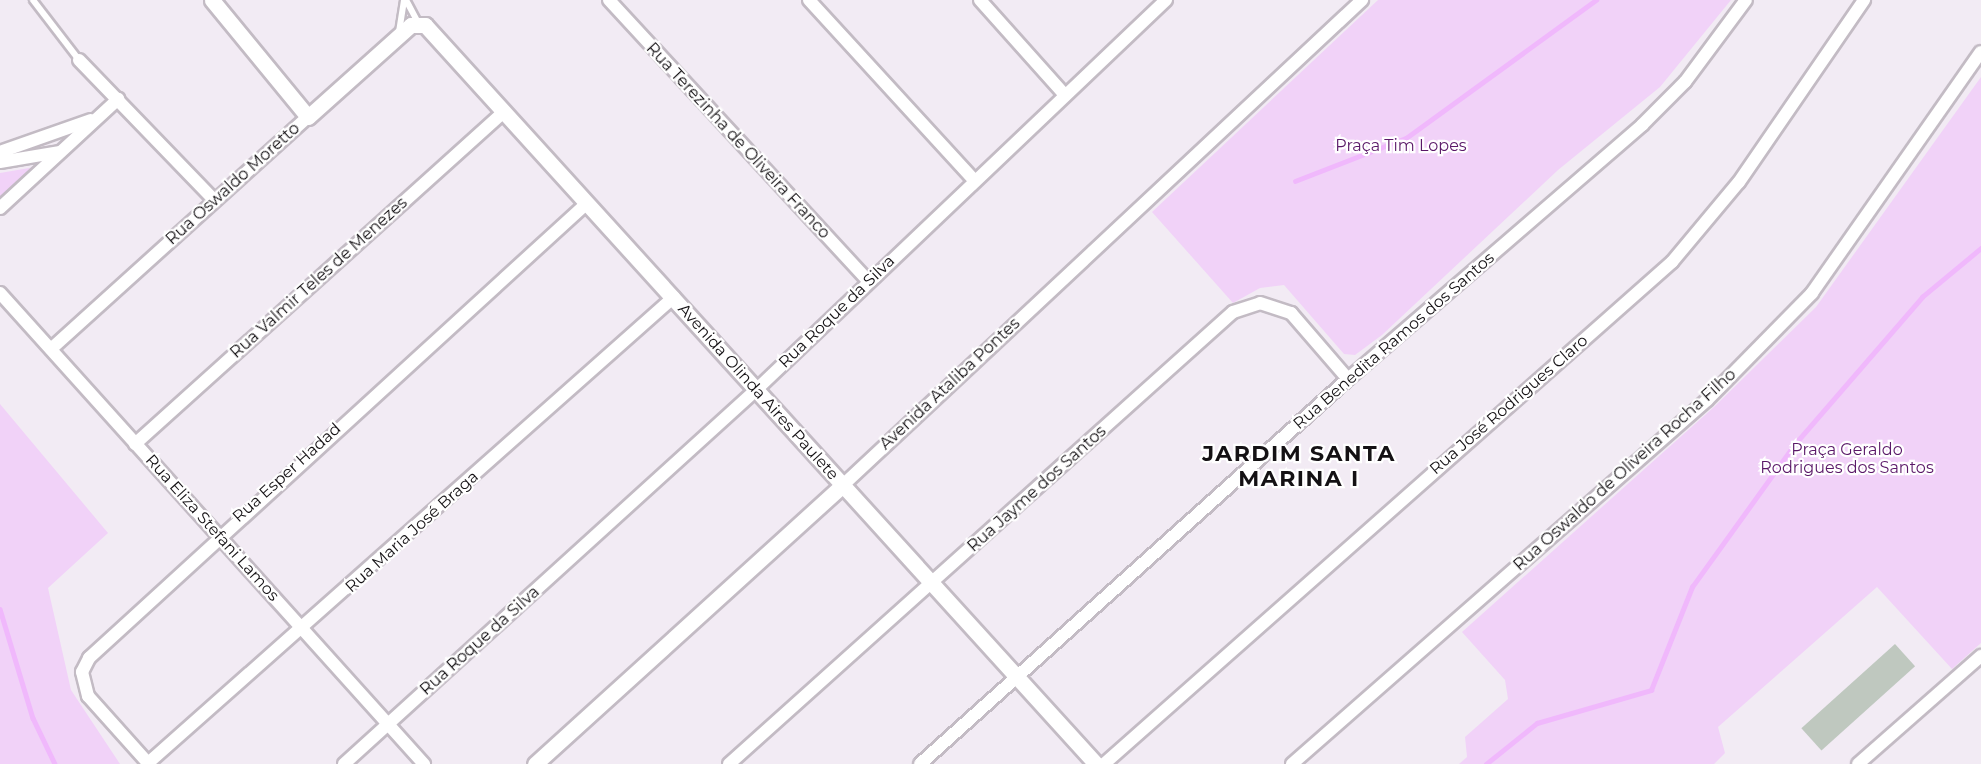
<!DOCTYPE html>
<meta charset="utf-8">
<style>
body{margin:0}
#map{position:relative;width:1981px;height:764px;overflow:hidden;background:#f2ebf4;font-family:Montserrat,sans-serif}
div>[style]{position:absolute}
[style*='--x']{left:calc(var(--x)*1px);top:calc(var(--y)*1px);width:calc(var(--w)*1px);rotate:calc(var(--a)*1deg)}
.green>*{inset:0;background:#f1d2f8}
.stream>*{height:4.5px;margin:-2.25px;padding:0 2.25px;transform-origin:2.25px;border-radius:2.25px;background:#f0b8fc}
.building>*{inset:0;background:#bfc8bf;transform-origin:0 0}
.roads{filter:drop-shadow(2px 0 #c3bbc4) drop-shadow(-2px 0 #c3bbc4) drop-shadow(0 2px #c3bbc4) drop-shadow(0 -2px #c3bbc4)}
.service>*{height:6px;margin:-3px;padding:0 3px;transform-origin:3px;border-radius:3px;background:#fff}
.minor>*{height:12px;margin:-6px;padding:0 6px;transform-origin:6px;border-radius:6px;background:#fff}
.tertiary>*{height:15px;margin:-7.5px;padding:0 7.5px;transform-origin:7.5px;border-radius:7.5px;background:#fff}
span{translate:-50% -50%;white-space:nowrap;text-align:center;line-height:1.15;-webkit-text-stroke:4.5px #fff;paint-order:stroke}
.street-label{font-size:16px;color:#141114}
.park-label{font-size:16px;color:#5a1868}
.district-label{font-size:22px;color:#141114;font-weight:700;letter-spacing:1.5px}
</style>
<div id="map">
<div class="green">
<i style="clip-path:polygon(1378px 0,1731px 0,1660px 87px,1558px 170px,1382px 335px,1355px 355px,1344px 354px,1284px 285px,1260px 288px,1233px 303px,1152px 212px)"></i>
<i style="clip-path:polygon(1981px 77px,1981px 643px,1952px 669px,1877px 587px,1718px 727px,1725px 753px,1714px 764px,1459px 764px,1467px 757px,1465px 737px,1508px 699px,1505px 680px,1462px 632px,1714px 407px,1816px 307px)"></i>
<i style="clip-path:polygon(35px 167px,34px 170px,0 199px,0 173px)"></i>
<i style="clip-path:polygon(0 404px,108px 533px,48px 588px,71px 690px,120px 764px,0 764px)"></i>
</div>
<div class="stream">
<i style="--x:1295;--y:181;--w:119;--a:-21.2"></i>
<i style="--x:1406;--y:138;--w:235;--a:-36"></i>
<i style="--x:0;--y:609;--w:114;--a:73.2"></i>
<i style="--x:33;--y:718;--w:51;--a:64.4"></i>
<i style="--x:1486;--y:764;--w:65;--a:-38.8"></i>
<i style="--x:1537;--y:723;--w:119;--a:-16.1"></i>
<i style="--x:1651;--y:690;--w:111;--a:-68.3"></i>
<i style="--x:1692;--y:587;--w:175;--a:-54.3"></i>
<i style="--x:1794;--y:445;--w:196;--a:-49.1"></i>
<i style="--x:1922;--y:297;--w:77;--a:-39.7"></i>
</div>
<div class="building">
<i style="left:1895px;top:644px;width:30px;height:126px;rotate:48deg"></i>
</div>
<div class="roads">
<div class="service">
<i style="--x:33;--y:0;--w:76;--a:52.5"></i>
<i style="--x:406;--y:0;--w:26;--a:62"></i>
<i style="--x:399;--y:32;--w:32;--a:-81"></i>
</div>
<div class="minor">
<i style="--x:609;--y:0;--w:382;--a:47.3"></i>
<i style="--x:809;--y:0;--w:244;--a:47.5"></i>
<i style="--x:980;--y:0;--w:126;--a:48.2"></i>
<i style="--x:79;--y:60;--w:194;--a:46"></i>
<i style="--x:0;--y:152;--w:96;--a:-19.4"></i>
<i style="--x:0;--y:162;--w:61;--a:-9.5"></i>
<i style="--x:0;--y:208;--w:161;--a:-42.7"></i>
<i style="--x:0;--y:293;--w:634;--a:48.01"></i>
<i style="--x:51;--y:349;--w:346;--a:-42.1"></i>
<i style="--x:135;--y:444;--w:495;--a:-42"></i>
<i style="--x:842;--y:486;--w:712;--a:-43.06"></i>
<i style="--x:148;--y:763;--w:90;--a:-131.8"></i>
<i style="--x:88;--y:696;--w:25;--a:-104"></i>
<i style="--x:82;--y:672;--w:16;--a:-63"></i>
<i style="--x:89;--y:658;--w:673;--a:-42.41"></i>
<i style="--x:147;--y:764;--w:704;--a:-41.55"></i>
<i style="--x:344;--y:764;--w:556;--a:-42.23"></i>
<i style="--x:756;--y:390;--w:566;--a:-43.57"></i>
<i style="--x:729;--y:764;--w:677;--a:-41.89"></i>
<i style="--x:1233;--y:312;--w:28;--a:-18"></i>
<i style="--x:1260;--y:303;--w:33;--a:18"></i>
<i style="--x:1291;--y:313;--w:87;--a:49.2"></i>
<i style="--x:920;--y:764;--w:576;--a:-41.97"></i>
<i style="--x:1348;--y:379;--w:389;--a:-40.8"></i>
<i style="--x:1642;--y:125;--w:61;--a:-45"></i>
<i style="--x:1685;--y:82;--w:102;--a:-53.4"></i>
<i style="--x:1104;--y:764;--w:758;--a:-41.47"></i>
<i style="--x:1672;--y:262;--w:104;--a:-50.1"></i>
<i style="--x:1739;--y:182;--w:221;--a:-55.5"></i>
<i style="--x:1292;--y:764;--w:552;--a:-41.25"></i>
<i style="--x:1707;--y:400;--w:150;--a:-45.5"></i>
<i style="--x:1812;--y:293;--w:294;--a:-55"></i>
<i style="--x:1858;--y:764;--w:164;--a:-41.3"></i>
</div>
<div class="tertiary">
<i style="--x:212;--y:0;--w:151;--a:50.6"></i>
<i style="--x:308;--y:117;--w:138;--a:-41.8"></i>
<i style="--x:411;--y:25;--w:14;--a:0"></i>
<i style="--x:425;--y:25;--w:998;--a:47.76"></i>
<i style="--x:535;--y:764;--w:414;--a:-42.2"></i>
</div>
</div>
<div class="street-label">
<span style="left:738px;top:141px;rotate:47deg">Rua Terezinha de Oliveira Franco</span>
<span style="left:233px;top:184px;rotate:-42deg">Rua Oswaldo Moretto</span>
<span style="left:319px;top:278px;rotate:-42deg">Rua Valmir Teles de Menezes</span>
<span style="left:837px;top:312px;rotate:-44deg">Rua Roque da Silva</span>
<span style="left:1394px;top:341px;rotate:-41deg">Rua Benedita Ramos dos Santos</span>
<span style="left:950px;top:384px;rotate:-43deg">Avenida Ataliba Pontes</span>
<span style="left:758px;top:392px;rotate:48deg">Avenida Olinda Aires Paulete</span>
<span style="left:1509px;top:405px;rotate:-41deg">Rua José Rodrigues Claro</span>
<span style="left:1625px;top:470px;rotate:-42deg">Rua Oswaldo de Oliveira Rocha Filho</span>
<span style="left:287px;top:473px;rotate:-42deg">Rua Esper Hadad</span>
<span style="left:1037px;top:489px;rotate:-42deg">Rua Jayme dos Santos</span>
<span style="left:212px;top:528px;rotate:48deg">Rua Eliza Stefani Lamos</span>
<span style="left:412px;top:532px;rotate:-42deg">Rua Maria José Braga</span>
<span style="left:480px;top:641px;rotate:-42deg">Rua Roque da Silva</span>
</div>
<div class="park-label">
<span style="left:1401px;top:146px">Praça Tim Lopes</span>
<span style="left:1847px;top:459px">Praça Geraldo<br>Rodrigues dos Santos</span>
</div>
<div class="district-label">
<span style="left:1299px;top:466px">JARDIM SANTA<br>MARINA I</span>
</div>
</div>
